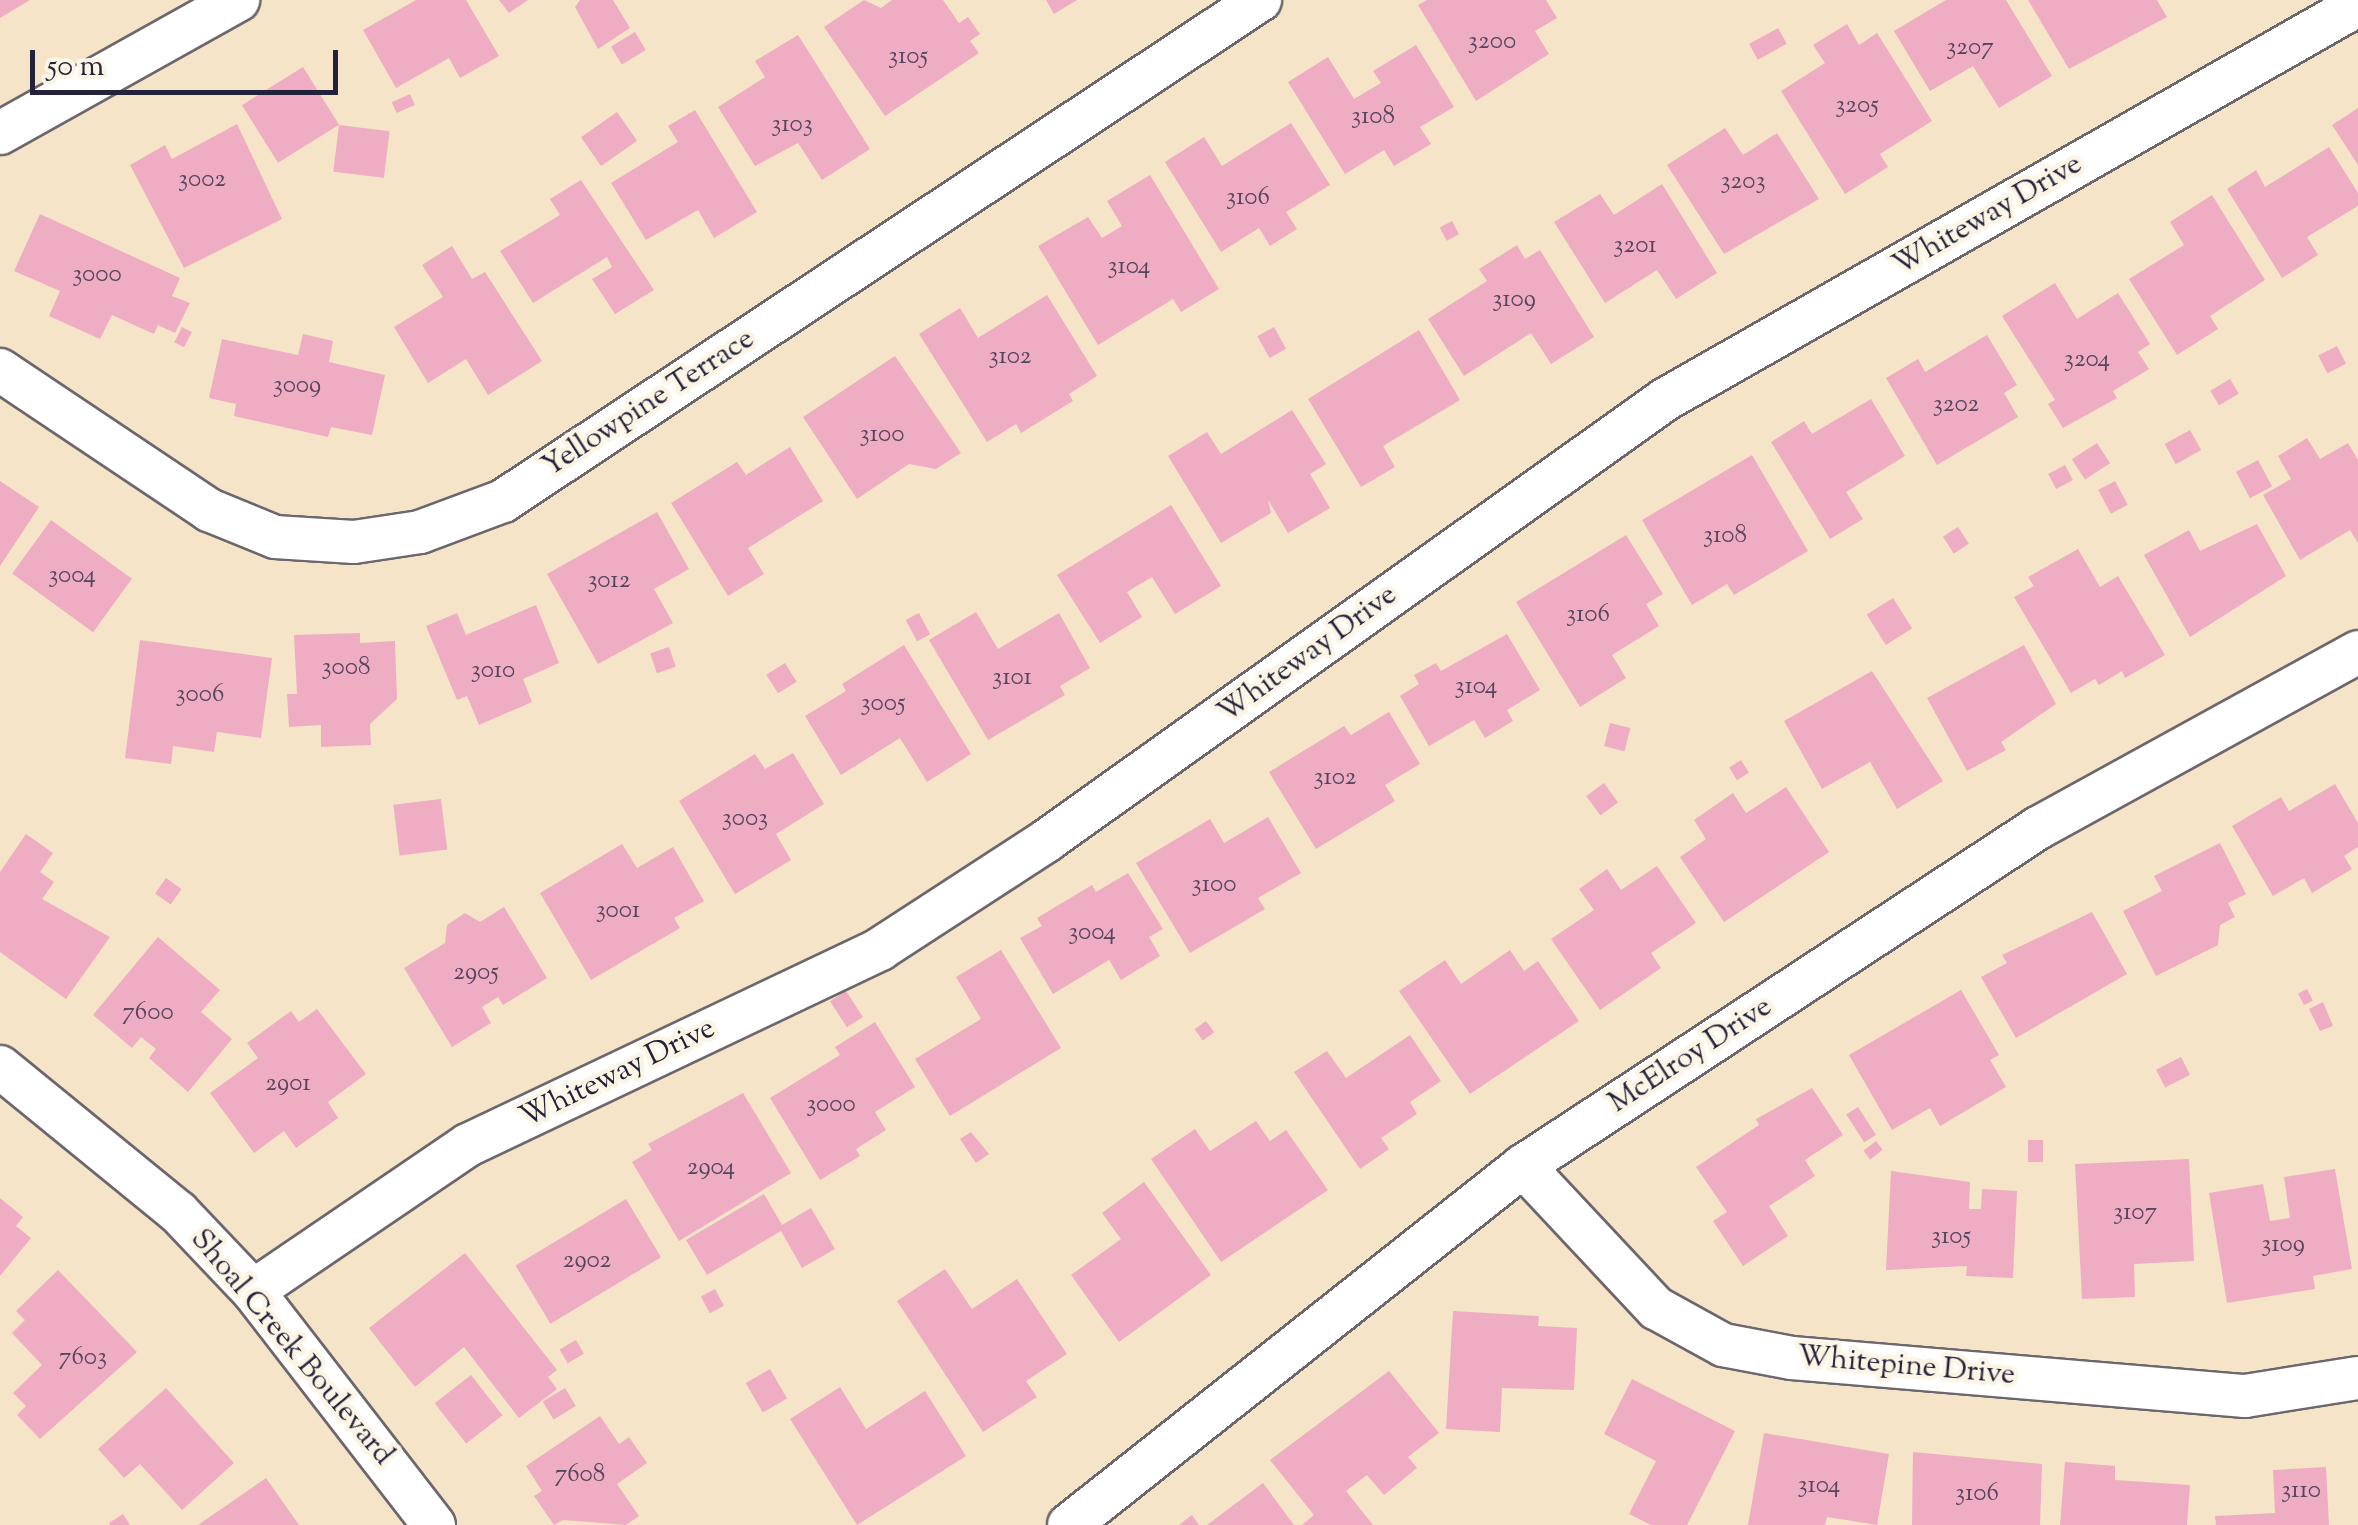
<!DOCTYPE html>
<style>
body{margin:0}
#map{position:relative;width:2358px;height:1525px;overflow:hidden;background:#f6e4c9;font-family:"Sorts Mill Goudy",serif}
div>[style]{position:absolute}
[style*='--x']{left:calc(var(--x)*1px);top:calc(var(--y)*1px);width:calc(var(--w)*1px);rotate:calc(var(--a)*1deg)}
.building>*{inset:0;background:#eeadc2;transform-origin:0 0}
.roads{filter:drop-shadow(2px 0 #6c666d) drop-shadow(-2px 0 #6c666d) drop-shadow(0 2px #6c666d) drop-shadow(0 -2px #6c666d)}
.minor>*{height:42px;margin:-21px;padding:0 21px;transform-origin:21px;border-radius:21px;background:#fff}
span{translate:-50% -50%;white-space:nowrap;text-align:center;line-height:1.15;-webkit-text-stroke:9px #fcf5e5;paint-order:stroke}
.number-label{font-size:25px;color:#55455d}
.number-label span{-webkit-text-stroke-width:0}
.street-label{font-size:30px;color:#22223b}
.scale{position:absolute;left:30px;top:50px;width:308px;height:45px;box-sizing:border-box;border:5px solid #22223b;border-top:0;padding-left:12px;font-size:30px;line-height:35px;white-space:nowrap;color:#22223b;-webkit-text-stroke:8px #fcf5e5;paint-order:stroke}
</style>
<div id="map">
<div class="building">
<i style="clip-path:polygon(0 0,30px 0,0 18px)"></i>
<i style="clip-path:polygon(416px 0,466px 0,499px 56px,460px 78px,449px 58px,396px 88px,363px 30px)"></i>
<i style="clip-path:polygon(499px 0,528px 0,509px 13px)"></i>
<i style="clip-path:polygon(580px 0,613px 0,630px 28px,598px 49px,575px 7px)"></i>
<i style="clip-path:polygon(864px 0,881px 8px,892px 0,943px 0,959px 23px,968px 17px,980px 34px,970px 41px,979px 53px,885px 116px,824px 27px)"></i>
<i style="clip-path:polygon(1046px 0,1077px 0,1054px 14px)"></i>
<i style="clip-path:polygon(1427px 0,1546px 0,1557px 18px,1535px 31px,1549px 54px,1476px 101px,1418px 5px)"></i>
<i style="clip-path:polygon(1946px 0,2006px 0,2052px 76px,1999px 108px,1973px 66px,1930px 91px,1894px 31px)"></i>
<i style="clip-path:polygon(2028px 0,2157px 0,2167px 17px,2069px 69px)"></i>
<i style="clip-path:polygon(1847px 24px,1859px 45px,1877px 33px,1932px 121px,1880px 154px,1888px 167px,1845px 194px,1781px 91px,1825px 63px,1813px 45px)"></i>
<i style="left:1778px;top:28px;width:18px;height:33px;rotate:61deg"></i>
<i style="left:635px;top:32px;width:21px;height:28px;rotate:59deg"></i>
<i style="clip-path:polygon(798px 35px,870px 149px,822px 180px,798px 143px,755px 166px,718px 107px,765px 77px,755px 61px)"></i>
<i style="clip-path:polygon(1416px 45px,1454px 107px,1420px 127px,1431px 144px,1394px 166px,1384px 150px,1345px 174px,1288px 82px,1328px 57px,1354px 99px,1381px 83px,1373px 71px)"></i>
<i style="left:303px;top:67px;width:68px;height:72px;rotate:58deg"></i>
<i style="left:410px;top:94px;width:12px;height:20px;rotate:66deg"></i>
<i style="clip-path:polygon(2358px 108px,2358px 165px,2332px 125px)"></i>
<i style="clip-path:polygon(695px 110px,757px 212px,714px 238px,698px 210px,646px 240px,611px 183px,678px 142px,668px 126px)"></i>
<i style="left:617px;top:112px;width:35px;height:44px;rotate:55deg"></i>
<i style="clip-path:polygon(1291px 123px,1330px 185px,1286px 212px,1297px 229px,1270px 246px,1259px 228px,1221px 252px,1165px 162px,1204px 137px,1222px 166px)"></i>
<i style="clip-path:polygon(237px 124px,282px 219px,184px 268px,130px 165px,165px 145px,172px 159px)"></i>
<i style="left:339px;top:125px;width:51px;height:47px;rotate:7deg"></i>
<i style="clip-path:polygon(1725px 128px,1743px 155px,1777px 133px,1819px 199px,1724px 254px,1667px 165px)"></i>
<i style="clip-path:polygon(2329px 147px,2358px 193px,2358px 206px,2307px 237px,2318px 255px,2282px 278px,2227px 189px,2256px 170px,2265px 187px)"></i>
<i style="clip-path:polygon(1150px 175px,1219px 289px,1181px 312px,1173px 299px,1098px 345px,1038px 246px,1088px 217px,1102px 238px,1122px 226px,1107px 201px)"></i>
<i style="clip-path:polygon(581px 180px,654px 290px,615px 314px,592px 279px,612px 267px,607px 257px,533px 303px,500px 251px,560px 215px,550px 199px)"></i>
<i style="clip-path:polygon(1662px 184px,1717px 273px,1676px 299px,1657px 270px,1605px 303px,1554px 222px,1600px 194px,1614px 215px)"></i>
<i style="clip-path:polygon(2212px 195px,2265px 280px,2210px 316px,2218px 329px,2177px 355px,2129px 279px,2184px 245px,2170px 222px)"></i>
<i style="clip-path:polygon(40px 214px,180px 278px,172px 296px,190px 303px,175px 333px,158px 325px,154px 334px,112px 315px,100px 339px,49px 316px,60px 291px,14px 271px)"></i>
<i style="left:1452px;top:221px;width:15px;height:14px;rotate:62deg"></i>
<i style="clip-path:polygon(1517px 245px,1525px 259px,1540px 250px,1594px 337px,1551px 364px,1531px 333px,1464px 376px,1428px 319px,1487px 281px,1479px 269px)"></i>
<i style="clip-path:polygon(452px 246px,472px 279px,485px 272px,542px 361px,488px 395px,466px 359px,428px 383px,394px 327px,443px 297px,422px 265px)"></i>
<i style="clip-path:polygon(2055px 283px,2077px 319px,2118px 293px,2150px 344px,2138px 352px,2149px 369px,2113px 391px,2117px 398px,2063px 428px,2048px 404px,2055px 400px,2002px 316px)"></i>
<i style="clip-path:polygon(1047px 295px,1097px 376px,1069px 394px,1073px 401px,1021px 433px,1016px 424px,987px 442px,919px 334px,960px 308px,978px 338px)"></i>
<i style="left:182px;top:327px;width:11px;height:17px;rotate:27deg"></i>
<i style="left:1274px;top:327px;width:25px;height:19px;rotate:61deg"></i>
<i style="clip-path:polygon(1419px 330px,1460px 400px,1383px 446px,1395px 467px,1361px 487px,1308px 399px)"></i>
<i style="clip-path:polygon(303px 334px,333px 341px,329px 362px,385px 375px,372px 435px,331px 427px,328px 437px,234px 416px,236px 404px,209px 398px,222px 339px,298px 355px)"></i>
<i style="clip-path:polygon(1987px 335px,2017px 385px,2004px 393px,2018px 417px,1937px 465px,1886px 378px,1918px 359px,1925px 372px)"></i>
<i style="left:2337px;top:346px;width:20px;height:21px;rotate:63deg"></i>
<i style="clip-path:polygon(895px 356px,961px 453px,936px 469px,909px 464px,857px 499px,803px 417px)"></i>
<i style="left:2230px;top:379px;width:17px;height:23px;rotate:59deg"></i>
<i style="clip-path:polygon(1871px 399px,1905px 456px,1846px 492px,1863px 519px,1830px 539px,1771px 442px,1804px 421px,1812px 434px)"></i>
<i style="clip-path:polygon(1292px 410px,1326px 464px,1310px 474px,1330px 508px,1288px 533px,1268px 500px,1271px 513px,1221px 543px,1168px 456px,1207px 432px,1221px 454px)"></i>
<i style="left:2190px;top:430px;width:23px;height:29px;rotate:61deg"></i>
<i style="clip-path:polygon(2307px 438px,2320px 459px,2348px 443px,2358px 460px,2358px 543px,2350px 530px,2300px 560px,2263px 495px,2291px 479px,2278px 456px)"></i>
<i style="left:2097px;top:443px;width:24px;height:30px;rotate:57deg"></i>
<i style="clip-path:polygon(790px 447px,823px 501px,748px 548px,764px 574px,728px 596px,671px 503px,737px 462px,746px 475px)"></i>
<i style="clip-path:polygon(1752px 455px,1808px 551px,1734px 595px,1727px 584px,1692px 605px,1642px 520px)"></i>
<i style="left:2258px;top:460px;width:30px;height:25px;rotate:62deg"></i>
<i style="left:2065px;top:465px;width:17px;height:19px;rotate:62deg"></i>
<i style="clip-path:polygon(0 481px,39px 507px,0 566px)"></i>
<i style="left:2115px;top:481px;width:27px;height:19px;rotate:62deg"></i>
<i style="clip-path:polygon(1171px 505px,1221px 586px,1175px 614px,1152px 577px,1127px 592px,1142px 617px,1100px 643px,1057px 575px)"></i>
<i style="clip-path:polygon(657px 512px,689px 569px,654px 589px,673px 623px,598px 664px,547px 574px)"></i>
<i style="left:51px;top:520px;width:100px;height:66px;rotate:36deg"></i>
<i style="clip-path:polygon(2257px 524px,2286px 576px,2190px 637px,2144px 555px,2189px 530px,2200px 551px)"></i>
<i style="left:1958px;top:527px;width:20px;height:18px;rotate:57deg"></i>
<i style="clip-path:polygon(1626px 535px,1663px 594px,1646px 604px,1659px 626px,1612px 655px,1626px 678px,1580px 707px,1516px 602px)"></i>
<i style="clip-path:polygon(2078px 549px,2100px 587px,2118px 576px,2165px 655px,2125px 678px,2122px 671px,2099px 685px,2095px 679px,2071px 693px,2014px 597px,2034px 586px,2028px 577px)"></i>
<i style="left:1893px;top:598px;width:36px;height:31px;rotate:58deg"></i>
<i style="clip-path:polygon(536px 605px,559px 663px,523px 679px,532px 702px,479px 725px,467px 696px,457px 700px,426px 626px,457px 613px,466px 635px)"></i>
<i style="clip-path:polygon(976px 612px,998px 649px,1059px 613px,1090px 668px,1060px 686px,1065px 695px,988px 740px,929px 640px)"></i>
<i style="left:919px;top:613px;width:24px;height:15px;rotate:62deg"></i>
<i style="clip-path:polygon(360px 633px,360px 643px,395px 641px,397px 699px,370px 724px,371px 745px,321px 747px,321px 725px,289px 727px,287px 694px,297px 694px,294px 635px)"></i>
<i style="clip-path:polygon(1507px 634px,1540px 690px,1507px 710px,1513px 721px,1485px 738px,1474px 720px,1429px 746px,1400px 696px,1419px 684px,1414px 675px,1436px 663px,1441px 671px)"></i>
<i style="clip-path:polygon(140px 640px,272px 658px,261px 738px,217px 732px,214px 752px,173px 746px,171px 764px,125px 758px)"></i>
<i style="clip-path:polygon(904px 645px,971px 754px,927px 782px,900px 738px,841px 775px,805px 716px,846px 691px,842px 684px)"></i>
<i style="clip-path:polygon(2024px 645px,2056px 704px,2001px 742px,2006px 750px,1967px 771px,1927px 698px)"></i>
<i style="left:669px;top:647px;width:21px;height:20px;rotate:71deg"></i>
<i style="left:785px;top:663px;width:22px;height:22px;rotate:58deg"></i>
<i style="clip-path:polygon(1872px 671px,1943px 781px,1897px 809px,1870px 762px,1822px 789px,1784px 721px)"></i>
<i style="clip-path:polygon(1389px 712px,1420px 764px,1385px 785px,1395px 801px,1316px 849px,1269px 772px,1344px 726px,1351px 735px)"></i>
<i style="left:1610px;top:723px;width:21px;height:24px;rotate:14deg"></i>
<i style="clip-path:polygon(793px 753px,824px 804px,776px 834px,791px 860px,735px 894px,679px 801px,755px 754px,765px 769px)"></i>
<i style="left:1741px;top:760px;width:15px;height:14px;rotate:58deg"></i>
<i style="left:1604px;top:783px;width:24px;height:22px;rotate:54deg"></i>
<i style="clip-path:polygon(2335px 784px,2358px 823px,2358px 847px,2344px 856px,2352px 869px,2312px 893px,2304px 878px,2273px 896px,2232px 826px,2281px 797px,2289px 811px)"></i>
<i style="clip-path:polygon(1786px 787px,1829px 852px,1724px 922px,1680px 857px,1706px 839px,1694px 820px,1733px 793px,1746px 813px)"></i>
<i style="left:441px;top:799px;width:51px;height:48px;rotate:83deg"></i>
<i style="clip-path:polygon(1268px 817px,1301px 873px,1258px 898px,1265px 909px,1190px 953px,1136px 863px,1210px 819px,1224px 843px)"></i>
<i style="clip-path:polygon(26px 834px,53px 853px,40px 872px,54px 882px,42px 899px,110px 937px,66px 999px,0 952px,0 872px)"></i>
<i style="clip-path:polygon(2220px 843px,2246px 894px,2228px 903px,2235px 917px,2220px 925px,2218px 945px,2156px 976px,2123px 911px,2162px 891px,2154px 876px)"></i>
<i style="clip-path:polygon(622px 844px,637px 868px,673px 847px,704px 901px,674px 918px,680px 928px,591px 980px,540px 893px)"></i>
<i style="clip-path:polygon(1657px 866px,1696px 923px,1651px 953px,1661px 968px,1600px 1010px,1551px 939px,1594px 910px,1579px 889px,1607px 869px,1621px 890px)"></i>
<i style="clip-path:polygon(1128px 873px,1163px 929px,1149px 937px,1160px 956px,1121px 980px,1109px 960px,1053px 994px,1020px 938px,1042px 926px,1037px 918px,1092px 885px,1096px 892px)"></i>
<i style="left:166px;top:878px;width:19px;height:19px;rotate:35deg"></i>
<i style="clip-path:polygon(504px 907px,547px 978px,503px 1005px,498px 997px,482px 1007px,491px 1023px,452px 1047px,404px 968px,445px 943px,447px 925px,465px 913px,480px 922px)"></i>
<i style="clip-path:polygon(2092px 912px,2127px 974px,2016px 1038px,1981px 977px,2007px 963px,2002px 955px)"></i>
<i style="clip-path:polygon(158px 937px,220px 990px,201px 1012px,232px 1039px,188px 1092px,149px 1058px,156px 1049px,141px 1037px,132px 1048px,93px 1015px)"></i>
<i style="clip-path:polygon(1001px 950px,1061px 1048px,950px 1116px,915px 1059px,981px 1019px,956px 977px)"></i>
<i style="clip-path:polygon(1510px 950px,1524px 971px,1538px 961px,1579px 1021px,1470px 1094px,1399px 991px,1445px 960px,1461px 984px)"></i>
<i style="left:2307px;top:989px;width:13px;height:10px;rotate:63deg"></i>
<i style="clip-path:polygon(1961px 990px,1999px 1055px,1990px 1060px,2006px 1087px,1940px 1126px,1930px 1108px,1892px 1130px,1849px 1055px)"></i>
<i style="left:846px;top:991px;width:31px;height:19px;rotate:57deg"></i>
<i style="clip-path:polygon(2323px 1002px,2333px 1026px,2320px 1031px,2309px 1009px)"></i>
<i style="clip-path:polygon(317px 1009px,366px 1074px,328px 1102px,338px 1118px,296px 1148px,284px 1131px,254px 1153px,210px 1093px,258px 1058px,247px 1043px,291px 1011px,299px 1022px)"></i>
<i style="left:1206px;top:1021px;width:14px;height:14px;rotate:54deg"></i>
<i style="clip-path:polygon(875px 1022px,915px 1087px,875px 1112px,886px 1130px,856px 1149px,860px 1156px,820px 1180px,770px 1098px,840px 1055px,835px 1047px)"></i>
<i style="clip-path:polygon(1410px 1035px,1441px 1081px,1410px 1102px,1417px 1114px,1381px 1138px,1389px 1149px,1360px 1169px,1294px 1072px,1327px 1051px,1346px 1078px)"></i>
<i style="left:2181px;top:1057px;width:20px;height:28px;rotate:63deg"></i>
<i style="clip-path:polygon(1812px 1088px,1843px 1135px,1805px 1160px,1815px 1176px,1769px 1206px,1788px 1236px,1743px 1266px,1713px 1221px,1727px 1212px,1696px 1167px,1759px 1125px,1756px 1119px)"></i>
<i style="clip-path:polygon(743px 1093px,791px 1173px,679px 1241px,632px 1162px,652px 1150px,648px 1144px)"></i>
<i style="left:1858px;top:1107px;width:33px;height:14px;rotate:57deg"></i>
<i style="clip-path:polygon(1256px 1121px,1270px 1141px,1286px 1130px,1328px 1190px,1221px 1262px,1151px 1159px,1195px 1129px,1210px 1151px)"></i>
<i style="clip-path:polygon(971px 1132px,989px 1154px,976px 1163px,960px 1139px)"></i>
<i style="left:2028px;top:1140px;width:15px;height:22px"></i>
<i style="left:1876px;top:1141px;width:11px;height:16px;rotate:52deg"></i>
<i style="clip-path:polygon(2189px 1159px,2194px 1261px,2134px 1264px,2135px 1297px,2082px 1299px,2075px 1164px)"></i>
<i style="clip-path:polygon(2335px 1169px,2352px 1269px,2313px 1276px,2315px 1289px,2227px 1303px,2209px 1193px,2263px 1184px,2270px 1221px,2290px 1218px,2284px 1177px)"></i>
<i style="clip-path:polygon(1891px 1171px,1970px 1182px,1969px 1209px,1981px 1209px,1982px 1189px,2017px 1191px,2013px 1278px,1966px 1276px,1967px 1266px,1886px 1270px)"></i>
<i style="clip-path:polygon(1144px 1182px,1211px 1275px,1119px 1342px,1071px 1275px,1121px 1239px,1102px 1213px)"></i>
<i style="clip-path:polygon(764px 1194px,782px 1225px,811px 1208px,835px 1249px,802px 1268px,781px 1231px,707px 1275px,686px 1240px)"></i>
<i style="clip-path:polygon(0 1198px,23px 1217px,16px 1226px,31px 1238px,0 1276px)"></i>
<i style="left:626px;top:1199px;width:68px;height:129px;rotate:59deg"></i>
<i style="clip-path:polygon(465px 1253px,557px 1370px,548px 1377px,557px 1389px,519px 1418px,464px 1347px,415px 1387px,369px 1328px)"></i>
<i style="clip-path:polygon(945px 1269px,972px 1309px,1017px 1279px,1067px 1354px,1026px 1381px,1037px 1397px,983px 1432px,897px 1301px)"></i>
<i style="clip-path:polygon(58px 1270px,137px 1352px,40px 1439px,17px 1415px,26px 1406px,13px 1393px,42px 1365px,12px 1333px,25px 1320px,16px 1311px)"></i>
<i style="left:715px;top:1289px;width:19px;height:16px;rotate:62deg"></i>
<i style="clip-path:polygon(1453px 1311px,1539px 1316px,1538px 1326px,1577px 1328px,1574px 1390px,1502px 1388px,1500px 1432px,1446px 1429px)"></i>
<i style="left:576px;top:1340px;width:16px;height:19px;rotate:60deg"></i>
<i style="left:770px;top:1369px;width:34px;height:28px;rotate:60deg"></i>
<i style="clip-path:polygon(1389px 1371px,1439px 1433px,1408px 1457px,1417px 1468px,1384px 1495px,1367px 1475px,1346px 1491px,1373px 1525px,1302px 1525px,1314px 1515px,1270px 1460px)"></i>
<i style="left:471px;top:1375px;width:51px;height:46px;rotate:52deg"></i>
<i style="clip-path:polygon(1632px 1379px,1735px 1431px,1687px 1525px,1651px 1525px,1629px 1514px,1656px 1461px,1604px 1434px)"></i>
<i style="clip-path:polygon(840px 1387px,866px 1429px,925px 1391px,966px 1456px,857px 1525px,790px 1419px)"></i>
<i style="clip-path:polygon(166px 1388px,234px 1463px,182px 1510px,140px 1464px,124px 1478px,98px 1449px)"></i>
<i style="left:565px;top:1388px;width:21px;height:26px;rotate:59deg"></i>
<i style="clip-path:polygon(600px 1416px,619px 1444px,629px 1437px,647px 1463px,617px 1484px,639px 1516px,626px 1525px,563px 1520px,554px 1525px,534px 1496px,542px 1491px,526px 1466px)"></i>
<i style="clip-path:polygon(1764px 1433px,1889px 1454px,1877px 1525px,1827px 1517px,1825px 1525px,1748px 1525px)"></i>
<i style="clip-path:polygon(1913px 1452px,2042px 1464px,2040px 1525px,1912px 1525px)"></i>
<i style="clip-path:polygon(2065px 1462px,2115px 1466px,2115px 1480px,2190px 1485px,2187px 1525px,2060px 1525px)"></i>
<i style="clip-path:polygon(2326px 1467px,2329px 1525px,2216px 1525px,2215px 1516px,2275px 1513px,2273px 1470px)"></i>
<i style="clip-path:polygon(266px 1478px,299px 1525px,198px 1525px)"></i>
<i style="clip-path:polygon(1263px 1483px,1294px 1525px,1207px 1525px)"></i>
<i style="clip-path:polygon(123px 1514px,130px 1525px,110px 1525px,109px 1523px)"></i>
<i style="clip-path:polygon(1192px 1515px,1199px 1525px,1179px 1525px)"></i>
</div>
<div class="roads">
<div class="minor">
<i style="--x:0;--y:133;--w:273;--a:-29.2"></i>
<i style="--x:0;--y:370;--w:252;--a:33.8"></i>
<i style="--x:209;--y:510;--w:71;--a:22.2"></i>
<i style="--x:275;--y:537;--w:79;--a:3.6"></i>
<i style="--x:354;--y:542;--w:67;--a:-8.6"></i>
<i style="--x:420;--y:532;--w:89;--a:-20.5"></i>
<i style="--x:503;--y:501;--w:908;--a:-33.5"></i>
<i style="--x:0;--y:1067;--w:230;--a:39.2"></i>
<i style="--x:178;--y:1212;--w:109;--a:46.5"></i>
<i style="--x:253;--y:1291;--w:296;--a:52.3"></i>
<i style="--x:1523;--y:1166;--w:195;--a:46.9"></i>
<i style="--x:1656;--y:1308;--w:77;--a:28.9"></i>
<i style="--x:1723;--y:1345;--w:70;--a:10.7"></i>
<i style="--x:1792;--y:1358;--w:455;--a:4.8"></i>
<i style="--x:2245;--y:1396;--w:114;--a:-9.1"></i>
<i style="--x:253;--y:1291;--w:260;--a:-34.2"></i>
<i style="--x:468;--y:1145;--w:456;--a:-25.4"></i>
<i style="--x:880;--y:949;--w:198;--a:-33"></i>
<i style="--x:1046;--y:841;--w:761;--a:-35.49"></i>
<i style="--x:1666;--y:399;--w:796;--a:-29.66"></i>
<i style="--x:1069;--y:1525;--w:579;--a:-38.34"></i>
<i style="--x:1523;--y:1166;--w:616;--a:-33.28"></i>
<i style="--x:2038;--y:828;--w:365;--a:-28.8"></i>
</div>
</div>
<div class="number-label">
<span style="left:1492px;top:42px">3200</span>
<span style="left:1970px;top:48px">3207</span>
<span style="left:908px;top:57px">3105</span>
<span style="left:1857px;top:106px">3205</span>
<span style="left:1373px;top:117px">3108</span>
<span style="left:792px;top:125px">3103</span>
<span style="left:202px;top:180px">3002</span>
<span style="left:1743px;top:182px">3203</span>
<span style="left:1248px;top:198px">3106</span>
<span style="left:1635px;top:246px">3201</span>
<span style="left:1129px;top:267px">3104</span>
<span style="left:97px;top:275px">3000</span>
<span style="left:1514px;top:300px">3109</span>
<span style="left:1010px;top:357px">3102</span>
<span style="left:2087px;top:360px">3204</span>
<span style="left:297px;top:386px">3009</span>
<span style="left:1956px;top:405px">3202</span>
<span style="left:882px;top:435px">3100</span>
<span style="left:1725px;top:536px">3108</span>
<span style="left:72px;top:576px">3004</span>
<span style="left:609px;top:581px">3012</span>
<span style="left:1588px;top:615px">3106</span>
<span style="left:346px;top:668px">3008</span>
<span style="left:493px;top:671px">3010</span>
<span style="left:1012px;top:678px">3101</span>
<span style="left:1476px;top:687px">3104</span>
<span style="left:200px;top:695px">3006</span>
<span style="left:883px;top:704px">3005</span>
<span style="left:1335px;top:778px">3102</span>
<span style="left:745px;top:819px">3003</span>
<span style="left:1214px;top:885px">3100</span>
<span style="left:618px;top:911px">3001</span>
<span style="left:1092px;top:933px">3004</span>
<span style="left:476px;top:973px">2905</span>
<span style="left:148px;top:1013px">7600</span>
<span style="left:288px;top:1084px">2901</span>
<span style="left:831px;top:1105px">3000</span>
<span style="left:711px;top:1168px">2904</span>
<span style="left:2135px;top:1213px">3107</span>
<span style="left:1951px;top:1237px">3105</span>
<span style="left:2283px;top:1245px">3109</span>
<span style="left:587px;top:1261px">2902</span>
<span style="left:83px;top:1358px">7603</span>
<span style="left:580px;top:1475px">7608</span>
<span style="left:1819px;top:1486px">3104</span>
<span style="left:2301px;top:1491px">3110</span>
<span style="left:1977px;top:1494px">3106</span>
</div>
<div class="street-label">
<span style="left:1988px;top:216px;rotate:-30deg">Whiteway Drive</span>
<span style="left:649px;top:404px;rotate:-33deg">Yellowpine Terrace</span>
<span style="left:1308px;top:655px;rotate:-36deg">Whiteway Drive</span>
<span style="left:1691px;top:1056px;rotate:-33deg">McElroy Drive</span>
<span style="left:618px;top:1074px;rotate:-26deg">Whiteway Drive</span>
<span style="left:291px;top:1348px;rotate:50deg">Shoal Creek Boulevard</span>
<span style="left:1906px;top:1367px;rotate:5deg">Whitepine Drive</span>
</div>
<div class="scale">50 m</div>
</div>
